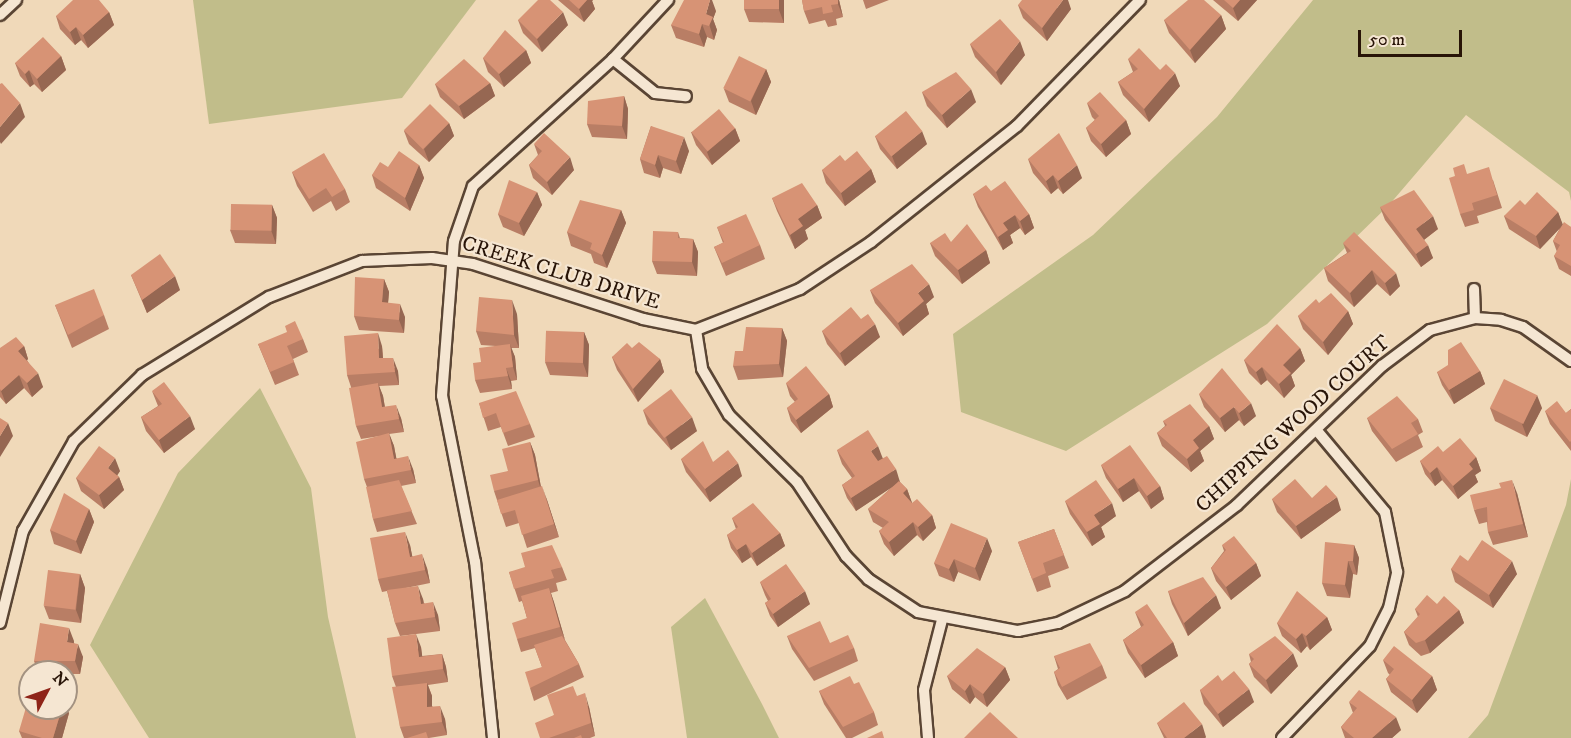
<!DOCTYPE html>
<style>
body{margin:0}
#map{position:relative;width:1571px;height:738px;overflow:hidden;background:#f0d9b9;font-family:"IM FELL DW Pica",serif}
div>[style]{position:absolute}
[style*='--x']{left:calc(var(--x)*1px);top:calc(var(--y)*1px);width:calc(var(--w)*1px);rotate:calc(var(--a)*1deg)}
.green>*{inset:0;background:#c1bd8a}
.roads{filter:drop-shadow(2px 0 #5a4534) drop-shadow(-2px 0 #5a4534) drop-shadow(0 2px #5a4534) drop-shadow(0 -2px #5a4534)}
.street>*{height:10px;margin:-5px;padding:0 5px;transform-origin:5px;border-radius:5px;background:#f5e6d2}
.wall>*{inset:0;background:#b97e65}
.shaded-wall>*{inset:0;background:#966752}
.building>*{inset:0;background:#d79375;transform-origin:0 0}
span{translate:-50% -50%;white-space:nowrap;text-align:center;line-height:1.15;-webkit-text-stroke:4.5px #f5e6d2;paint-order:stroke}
.street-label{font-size:21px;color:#281407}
.north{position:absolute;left:18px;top:660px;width:60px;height:60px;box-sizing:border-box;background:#f5e6d2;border:2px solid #a39281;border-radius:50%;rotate:49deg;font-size:16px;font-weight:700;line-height:24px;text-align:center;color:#281407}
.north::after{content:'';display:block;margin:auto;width:21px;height:27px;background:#8f2418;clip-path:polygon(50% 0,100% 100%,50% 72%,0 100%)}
.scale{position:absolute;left:1358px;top:30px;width:104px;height:27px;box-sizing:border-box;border:3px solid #281407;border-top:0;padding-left:8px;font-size:18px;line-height:21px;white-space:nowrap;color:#281407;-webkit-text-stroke:4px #f5e6d2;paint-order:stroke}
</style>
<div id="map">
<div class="green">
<i style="clip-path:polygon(193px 0,476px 0,402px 98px,209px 124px)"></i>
<i style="clip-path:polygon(1313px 0,1571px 0,1571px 201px,1569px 192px,1466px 115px,1389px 205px,1267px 324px,1066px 451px,961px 412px,953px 334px,1093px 235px,1217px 117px)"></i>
<i style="clip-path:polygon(260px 388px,311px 488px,328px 617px,356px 738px,149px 738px,90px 645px,178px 473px)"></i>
<i style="clip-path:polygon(1571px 479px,1571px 738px,1468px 738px,1488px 715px,1566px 505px)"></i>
<i style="clip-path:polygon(705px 598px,762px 704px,779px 738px,687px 738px,671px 627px)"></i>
</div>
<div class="roads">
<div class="street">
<i style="--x:0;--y:15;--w:22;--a:-43"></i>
<i style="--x:613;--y:59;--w:54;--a:39"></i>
<i style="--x:655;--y:93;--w:31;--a:6"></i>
<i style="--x:1474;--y:289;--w:29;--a:88"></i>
<i style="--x:696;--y:330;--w:39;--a:81"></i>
<i style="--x:702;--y:369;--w:53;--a:59.6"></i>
<i style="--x:729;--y:415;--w:95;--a:44.6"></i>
<i style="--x:797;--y:482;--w:89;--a:56.5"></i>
<i style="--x:846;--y:556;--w:32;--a:46"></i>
<i style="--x:868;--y:579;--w:60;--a:33.4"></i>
<i style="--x:918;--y:612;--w:102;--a:10.8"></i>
<i style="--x:1018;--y:631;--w:41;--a:-11.3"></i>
<i style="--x:1058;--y:623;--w:74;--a:-25.5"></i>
<i style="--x:1125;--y:591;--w:141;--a:-37.5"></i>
<i style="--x:1237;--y:505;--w:201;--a:-43.8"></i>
<i style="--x:1382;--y:366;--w:60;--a:-36.9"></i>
<i style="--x:1430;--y:330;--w:47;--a:-14.9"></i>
<i style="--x:1475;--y:318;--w:26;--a:4"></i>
<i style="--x:1501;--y:320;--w:23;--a:18"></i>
<i style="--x:1523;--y:327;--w:59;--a:35.3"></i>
<i style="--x:0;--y:623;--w:95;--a:-76"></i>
<i style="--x:23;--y:531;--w:103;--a:-60.5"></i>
<i style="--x:74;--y:441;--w:95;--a:-44.1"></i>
<i style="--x:142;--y:375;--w:149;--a:-31.6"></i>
<i style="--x:269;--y:297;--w:100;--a:-21.2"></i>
<i style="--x:362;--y:261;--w:70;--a:-2.5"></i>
<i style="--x:432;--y:258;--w:41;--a:8.3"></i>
<i style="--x:473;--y:264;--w:179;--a:17.9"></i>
<i style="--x:643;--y:319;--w:54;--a:11.7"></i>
<i style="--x:696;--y:330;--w:112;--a:-21.5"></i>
<i style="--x:800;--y:289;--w:85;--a:-33.5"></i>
<i style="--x:871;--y:242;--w:186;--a:-38.5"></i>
<i style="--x:1017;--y:126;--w:176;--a:-45.7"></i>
<i style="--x:493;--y:738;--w:177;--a:-95.8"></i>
<i style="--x:475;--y:562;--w:169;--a:-101.2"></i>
<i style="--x:442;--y:396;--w:155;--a:-85.6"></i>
<i style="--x:454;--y:241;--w:58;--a:-70.9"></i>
<i style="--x:473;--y:186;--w:189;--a:-42.2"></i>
<i style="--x:613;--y:59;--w:81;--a:-47"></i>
<i style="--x:928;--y:738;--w:48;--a:-94.8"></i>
<i style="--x:924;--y:690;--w:72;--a:-75.6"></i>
<i style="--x:1282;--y:738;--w:127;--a:-46.3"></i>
<i style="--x:1370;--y:646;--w:42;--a:-63.4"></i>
<i style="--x:1389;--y:608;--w:37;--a:-77"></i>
<i style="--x:1397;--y:572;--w:61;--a:-101.3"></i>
<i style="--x:1385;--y:512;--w:103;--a:-129.9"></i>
</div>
</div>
<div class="wall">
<i style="clip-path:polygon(558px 0,593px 0,592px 1px,595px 9px,584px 22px)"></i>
<i style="clip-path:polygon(744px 0,784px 0,784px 23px,749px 22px,744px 9px)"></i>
<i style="clip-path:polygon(802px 0,839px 0,843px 17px,836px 19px,837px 25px,828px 27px,825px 20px,809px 24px,804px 11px)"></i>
<i style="clip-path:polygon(863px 0,889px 0,866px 9px)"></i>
<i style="clip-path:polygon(1213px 0,1257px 0,1238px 21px)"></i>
<i style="clip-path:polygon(1018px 5px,1071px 9px,1047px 41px,1023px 18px)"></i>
<i style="clip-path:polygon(716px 11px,713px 19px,717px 30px,714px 40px,707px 37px,704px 47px,676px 38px,671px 25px)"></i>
<i style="clip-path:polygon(109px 12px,114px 25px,88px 48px,81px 40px,75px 45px,60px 29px,56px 16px)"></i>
<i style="clip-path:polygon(1221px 15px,1226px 29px,1195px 63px,1169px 33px,1164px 20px)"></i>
<i style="clip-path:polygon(518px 20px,568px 25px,542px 52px,523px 33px)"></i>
<i style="clip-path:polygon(970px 44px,1025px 55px,1001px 85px,975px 57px)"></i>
<i style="clip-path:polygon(526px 50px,531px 63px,504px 87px,488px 72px,483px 58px)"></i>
<i style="clip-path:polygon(61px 56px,66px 70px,42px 92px,34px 84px,30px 87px,20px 76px,15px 63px)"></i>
<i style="clip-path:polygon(1128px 59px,1160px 70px,1180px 86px,1149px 122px,1123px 95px,1118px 82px,1133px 72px)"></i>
<i style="clip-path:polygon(766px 69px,771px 82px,756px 115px,729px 102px,724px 89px)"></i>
<i style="clip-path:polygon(490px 83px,495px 96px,464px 119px,440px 97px,435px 84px)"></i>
<i style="clip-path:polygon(922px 92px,976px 102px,947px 128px,927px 106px)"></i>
<i style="clip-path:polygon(624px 96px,628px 109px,627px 139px,592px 137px,587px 124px)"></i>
<i style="clip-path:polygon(1087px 103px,1126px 120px,1131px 134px,1106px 157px,1091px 141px,1086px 128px,1095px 120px,1092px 117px)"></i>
<i style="clip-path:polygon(449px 123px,454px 136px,429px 162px,409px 144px,404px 131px)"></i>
<i style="clip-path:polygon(651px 126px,689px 151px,681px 174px,663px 168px,660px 178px,644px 173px,640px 159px)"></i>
<i style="clip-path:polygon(735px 128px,740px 141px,712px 165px,696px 145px,691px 132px)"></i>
<i style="clip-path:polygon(875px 136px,927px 144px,897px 169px,880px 149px)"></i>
<i style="clip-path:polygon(534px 144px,574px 170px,552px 195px,533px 178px,529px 165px,538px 155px)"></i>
<i style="clip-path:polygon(1028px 159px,1082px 178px,1063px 194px,1058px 188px,1051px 194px,1033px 173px)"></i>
<i style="clip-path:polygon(845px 161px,871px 169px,876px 182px,845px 206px,826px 183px,822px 170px)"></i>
<i style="clip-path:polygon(419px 165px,424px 178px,410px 211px,376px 188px,372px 175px,388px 167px)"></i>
<i style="clip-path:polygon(292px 172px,345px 189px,350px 202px,336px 211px,331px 201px,313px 212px,297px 186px)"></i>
<i style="clip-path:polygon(1468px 174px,1493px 180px,1502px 208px,1477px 216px,1479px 223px,1465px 227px,1460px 214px)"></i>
<i style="clip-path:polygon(991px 191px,1029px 214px,1034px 228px,1025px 235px,1020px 228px,1010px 235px,1013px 243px,1003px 250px,978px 207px,973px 194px)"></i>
<i style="clip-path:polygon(537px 192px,542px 205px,524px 236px,503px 227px,498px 214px)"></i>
<i style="clip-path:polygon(772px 198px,817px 205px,822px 218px,805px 230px,808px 239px,795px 249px,777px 211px)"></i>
<i style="clip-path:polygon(272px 205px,277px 218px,276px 244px,235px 243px,230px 230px)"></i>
<i style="clip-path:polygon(1525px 205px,1558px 212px,1562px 224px,1571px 227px,1571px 276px,1559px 269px,1554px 256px,1557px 252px,1553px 241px,1560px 228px,1540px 249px,1509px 229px,1504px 216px)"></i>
<i style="clip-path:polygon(1380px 207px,1438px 229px,1424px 240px,1433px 258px,1421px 267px,1385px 220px)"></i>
<i style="clip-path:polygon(621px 210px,626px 223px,607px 268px,594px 263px,591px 254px,571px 246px,567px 232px)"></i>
<i style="clip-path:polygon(717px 227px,760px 245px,765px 259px,726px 276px,714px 247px,723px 243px)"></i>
<i style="clip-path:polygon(678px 232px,680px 238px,693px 239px,698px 252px,697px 276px,657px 274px,652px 261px)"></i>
<i style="clip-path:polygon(951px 242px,986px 250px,990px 263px,962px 284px,935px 256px,930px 243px)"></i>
<i style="clip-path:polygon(1343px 243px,1400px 286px,1390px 296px,1377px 284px,1354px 307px,1328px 281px,1324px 268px,1347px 253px)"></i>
<i style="clip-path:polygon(131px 275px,180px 290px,147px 313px)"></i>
<i style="clip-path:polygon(384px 279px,389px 292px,388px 303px,405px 317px,404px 333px,359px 330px,354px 316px)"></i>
<i style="clip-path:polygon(870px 290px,934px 297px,926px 304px,929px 314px,903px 336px,875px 303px)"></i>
<i style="clip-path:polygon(1319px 303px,1348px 311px,1353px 324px,1328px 355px,1303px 329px,1298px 316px)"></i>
<i style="clip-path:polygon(55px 305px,104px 315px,109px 329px,72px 348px)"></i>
<i style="clip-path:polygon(517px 314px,519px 348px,511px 348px,515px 357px,517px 380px,511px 381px,512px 389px,480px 393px,475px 380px,481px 362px,496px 346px,481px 345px,476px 331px)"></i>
<i style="clip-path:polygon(861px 319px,880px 337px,845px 366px,827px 344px,822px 331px)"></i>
<i style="clip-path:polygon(782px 328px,787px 341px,783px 377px,738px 380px,733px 366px,743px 351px)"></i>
<i style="clip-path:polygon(584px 332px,589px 345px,588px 377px,550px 375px,545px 362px)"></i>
<i style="clip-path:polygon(303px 339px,308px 352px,293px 359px,299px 375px,275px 385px,258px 344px)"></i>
<i style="clip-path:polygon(24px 346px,28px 359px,27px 360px,43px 387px,32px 397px,24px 388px,6px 404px,0 397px,0 348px)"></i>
<i style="clip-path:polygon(382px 346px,383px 358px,398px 371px,399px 385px,379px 386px,383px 396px,385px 407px,401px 418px,404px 432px,389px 434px,394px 446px,396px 458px,413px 469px,416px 483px,401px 486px,417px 524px,377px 532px,373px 519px,367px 487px,364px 479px,380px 436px,361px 439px,356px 426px,351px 387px,347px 375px)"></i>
<i style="clip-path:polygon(632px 348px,660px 359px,664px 372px,638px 402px,617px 370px,612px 357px)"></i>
<i style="clip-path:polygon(1300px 348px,1305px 361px,1291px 375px,1295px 386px,1284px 398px,1267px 380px,1261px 385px,1249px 373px,1244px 360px)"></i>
<i style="clip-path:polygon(1480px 371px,1485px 384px,1454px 404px,1442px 385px,1437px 372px)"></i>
<i style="clip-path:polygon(786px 383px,829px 394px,833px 407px,801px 433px,791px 421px,787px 408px,795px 402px,790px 396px)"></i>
<i style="clip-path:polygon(152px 391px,195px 429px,164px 453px,146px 431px,141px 417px,158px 406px)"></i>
<i style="clip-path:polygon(1199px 394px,1256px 416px,1244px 426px,1239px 420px,1225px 432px,1204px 407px)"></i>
<i style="clip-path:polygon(479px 403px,530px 424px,535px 437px,508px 446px,501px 427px,488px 431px)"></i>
<i style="clip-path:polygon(1490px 408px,1542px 408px,1527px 437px,1495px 421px)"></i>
<i style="clip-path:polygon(1571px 409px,1571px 451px,1550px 424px,1545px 411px,1566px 413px)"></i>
<i style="clip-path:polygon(643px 410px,697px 431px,671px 450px,648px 424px)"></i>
<i style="clip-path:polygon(1367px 418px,1418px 419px,1423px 432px,1418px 435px,1423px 447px,1396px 462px,1372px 431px)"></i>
<i style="clip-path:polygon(1163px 421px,1209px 426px,1214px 439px,1200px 451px,1204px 461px,1191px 472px,1162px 446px,1157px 433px,1165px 426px)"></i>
<i style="clip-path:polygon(530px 442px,535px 455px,541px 487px,547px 500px,559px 537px,527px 548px,519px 523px,506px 527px,494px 491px,508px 471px)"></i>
<i style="clip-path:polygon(837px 450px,883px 458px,900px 482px,907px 489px,912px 503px,932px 515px,936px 528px,923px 541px,917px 535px,894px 556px,884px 544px,879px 531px,883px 528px,873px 522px,868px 509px,893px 486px,856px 511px,847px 498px,842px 485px,852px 478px,842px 464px)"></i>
<i style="clip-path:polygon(1443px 452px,1476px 457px,1481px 471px,1475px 475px,1478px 482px,1458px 499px,1442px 480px,1435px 486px,1425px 474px,1420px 461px)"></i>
<i style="clip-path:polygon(681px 459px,713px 462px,742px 476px,710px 502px,686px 472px)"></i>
<i style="clip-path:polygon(1101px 465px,1160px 486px,1164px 499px,1151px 509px,1139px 491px,1123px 502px,1106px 478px)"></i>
<i style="clip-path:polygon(120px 471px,117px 475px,119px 477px,124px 490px,104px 509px,81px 491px,76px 478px)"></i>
<i style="clip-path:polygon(1517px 493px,1528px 537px,1493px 545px,1488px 532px,1487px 522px,1479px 524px,1474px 510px)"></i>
<i style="clip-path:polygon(1312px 498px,1341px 510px,1301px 539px,1277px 512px,1272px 499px)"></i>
<i style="clip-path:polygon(1065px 501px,1116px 516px,1101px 527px,1105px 537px,1092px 546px,1070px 514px)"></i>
<i style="clip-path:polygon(89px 509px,94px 522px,81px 554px,54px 544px,50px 530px)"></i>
<i style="clip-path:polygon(732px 518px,780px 533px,785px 546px,757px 566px,751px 557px,742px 563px,731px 548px,727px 535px,736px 529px)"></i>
<i style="clip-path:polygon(1054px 529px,1069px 568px,1048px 576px,1051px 587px,1037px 592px,1018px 542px)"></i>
<i style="clip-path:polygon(410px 545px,412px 556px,427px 568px,430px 583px,406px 588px,423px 599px,424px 603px,438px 615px,440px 631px,400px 636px,395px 623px,387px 591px,382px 592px,378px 579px)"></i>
<i style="clip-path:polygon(1222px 545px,1256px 563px,1261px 576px,1231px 600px,1216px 581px,1211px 568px,1224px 551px)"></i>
<i style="clip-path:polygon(1354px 545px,1359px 558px,1357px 575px,1353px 574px,1350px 598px,1327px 596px,1322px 583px)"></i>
<i style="clip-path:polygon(992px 551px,980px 581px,958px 572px,954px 582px,939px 576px,934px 563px)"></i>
<i style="clip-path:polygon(1468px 561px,1517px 574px,1493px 608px,1455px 582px,1451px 569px)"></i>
<i style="clip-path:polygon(562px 567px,567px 580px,556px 583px,558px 591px,551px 593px,565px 640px,579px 664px,584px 677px,534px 701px,530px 688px,542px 667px,535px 648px,521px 652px,517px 639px,527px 618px,522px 601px,519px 602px,509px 572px)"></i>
<i style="clip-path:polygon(80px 574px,85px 588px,81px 623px,49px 619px,44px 606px)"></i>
<i style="clip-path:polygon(760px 582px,810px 604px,778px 627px,770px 616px,765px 603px,768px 601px,765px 595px)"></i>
<i style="clip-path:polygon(1168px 591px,1221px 608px,1188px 636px,1172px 604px)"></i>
<i style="clip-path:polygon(1437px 604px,1459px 610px,1464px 623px,1430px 653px,1421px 656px,1409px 645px,1404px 632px,1418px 617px,1415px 609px)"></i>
<i style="clip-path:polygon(1135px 612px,1173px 642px,1178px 656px,1145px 678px,1128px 653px,1123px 640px,1141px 627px)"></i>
<i style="clip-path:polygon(1327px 617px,1332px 630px,1310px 650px,1307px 646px,1301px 653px,1282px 636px,1277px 623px)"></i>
<i style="clip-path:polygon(787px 636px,854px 648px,858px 661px,814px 681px,792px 649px)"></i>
<i style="clip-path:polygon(74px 641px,74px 643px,83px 657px,80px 674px,66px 674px,66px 672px,38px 672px,34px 661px)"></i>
<i style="clip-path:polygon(421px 647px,422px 656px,442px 654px,446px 667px,448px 682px,428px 685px,432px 696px,432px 706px,445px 719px,447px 735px,429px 738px,404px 738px,400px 727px,396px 687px,392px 676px)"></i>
<i style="clip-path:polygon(1249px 654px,1298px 666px,1271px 694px,1254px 677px,1249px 664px,1251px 662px)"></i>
<i style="clip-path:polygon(1054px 656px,1102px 665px,1107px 678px,1067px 700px,1058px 685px,1054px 672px,1058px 669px)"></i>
<i style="clip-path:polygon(1383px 660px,1432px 676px,1437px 690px,1417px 713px,1391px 692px,1386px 679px,1390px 675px,1388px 673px)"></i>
<i style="clip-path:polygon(1005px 667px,1010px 680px,987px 707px,975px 697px,970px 704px,952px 689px,947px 676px)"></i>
<i style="clip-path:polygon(1222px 681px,1254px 702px,1223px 727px,1204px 704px,1200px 690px)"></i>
<i style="clip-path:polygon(854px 684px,874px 712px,878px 725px,852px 738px,846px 738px,824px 704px,819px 691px)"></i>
<i style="clip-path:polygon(577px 696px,589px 707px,595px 736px,590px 738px,540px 738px,554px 715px)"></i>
<i style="clip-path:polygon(1349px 702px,1401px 730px,1392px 738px,1345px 738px,1341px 727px,1353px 713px)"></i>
<i style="clip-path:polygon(69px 713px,62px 738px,22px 738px,19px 731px)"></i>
<i style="clip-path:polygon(1157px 723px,1206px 737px,1205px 738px,1164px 738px)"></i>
</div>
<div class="shaded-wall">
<i style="clip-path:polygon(587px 0,593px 0,592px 1px,595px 9px,584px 22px,579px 9px)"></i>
<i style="clip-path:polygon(710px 0,712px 0,716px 11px,713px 19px,717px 30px,714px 40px,706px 14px)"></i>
<i style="clip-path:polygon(779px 0,784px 0,784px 23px,779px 10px)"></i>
<i style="clip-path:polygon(838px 0,839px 0,843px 17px,838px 4px)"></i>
<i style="clip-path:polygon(1063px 0,1068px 0,1071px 9px,1047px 41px,1042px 28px)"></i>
<i style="clip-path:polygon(1240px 0,1257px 0,1238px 21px,1233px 8px)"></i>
<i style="clip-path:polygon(109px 12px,114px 25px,88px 48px,83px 35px)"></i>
<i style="clip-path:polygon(563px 12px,568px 25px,542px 52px,537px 39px)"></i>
<i style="clip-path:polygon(1221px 15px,1226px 29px,1195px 63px,1190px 50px)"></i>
<i style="clip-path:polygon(702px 24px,707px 37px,704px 47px,699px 34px)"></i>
<i style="clip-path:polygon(76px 27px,81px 40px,75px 45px,70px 32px)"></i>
<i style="clip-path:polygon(1020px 41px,1025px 55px,1001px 85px,996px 72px)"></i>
<i style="clip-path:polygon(526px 50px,531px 63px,504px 87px,499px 74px)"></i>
<i style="clip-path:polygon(61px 56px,66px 70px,42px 92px,37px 79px)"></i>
<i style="clip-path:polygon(766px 69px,771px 82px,756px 115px,751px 101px)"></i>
<i style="clip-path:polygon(29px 70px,34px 84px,30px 87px,25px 74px)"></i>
<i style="clip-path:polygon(1175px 73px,1180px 86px,1149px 122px,1144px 109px)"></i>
<i style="clip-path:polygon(490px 83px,495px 96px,464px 119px,459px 106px)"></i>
<i style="clip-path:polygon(971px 89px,976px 102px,947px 128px,942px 115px)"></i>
<i style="clip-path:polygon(624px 96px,628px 109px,627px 139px,622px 126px)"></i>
<i style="clip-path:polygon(20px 103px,25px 117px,1px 144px,0 142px,0 127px)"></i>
<i style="clip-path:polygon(1126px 120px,1131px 134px,1106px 157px,1101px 144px)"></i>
<i style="clip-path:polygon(449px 123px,454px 136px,429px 162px,424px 149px)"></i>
<i style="clip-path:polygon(735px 128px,740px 141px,712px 165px,707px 152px)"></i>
<i style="clip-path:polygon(922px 131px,927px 144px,897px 169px,892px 156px)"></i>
<i style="clip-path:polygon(684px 137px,689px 151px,681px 174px,676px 161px)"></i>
<i style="clip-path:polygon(658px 155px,663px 168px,660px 178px,655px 165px)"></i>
<i style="clip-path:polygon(570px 157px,574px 170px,552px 195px,547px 182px)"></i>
<i style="clip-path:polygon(419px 165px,424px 178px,410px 211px,405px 198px)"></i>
<i style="clip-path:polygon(1077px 165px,1082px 178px,1063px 194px,1058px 181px)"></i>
<i style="clip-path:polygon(871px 169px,876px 182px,845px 206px,841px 193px)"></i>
<i style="clip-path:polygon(1053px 175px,1058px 188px,1051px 194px,1046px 181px)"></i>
<i style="clip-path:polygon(537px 192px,542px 205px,524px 236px,519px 223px)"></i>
<i style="clip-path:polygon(272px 205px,277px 218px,276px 244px,271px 230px)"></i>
<i style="clip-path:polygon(817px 205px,822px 218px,805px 230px,808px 239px,795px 249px,790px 235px,798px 219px)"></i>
<i style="clip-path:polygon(621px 210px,626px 223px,607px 268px,602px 255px)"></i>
<i style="clip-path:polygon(1558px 212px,1563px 225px,1540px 249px,1536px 236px)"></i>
<i style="clip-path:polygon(1029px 214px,1034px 228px,1025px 235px,1020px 221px)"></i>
<i style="clip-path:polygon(1015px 215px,1020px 228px,1010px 235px,1013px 243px,1003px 250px,998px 237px,1003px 223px)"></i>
<i style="clip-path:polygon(1433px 216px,1438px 229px,1421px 242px,1416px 229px)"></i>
<i style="clip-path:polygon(693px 239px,698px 252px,697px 276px,692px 262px)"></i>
<i style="clip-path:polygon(1428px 245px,1433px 258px,1421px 267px,1416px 254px)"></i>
<i style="clip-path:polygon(986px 250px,990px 263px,962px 284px,958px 270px)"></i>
<i style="clip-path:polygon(1372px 270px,1377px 284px,1354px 307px,1350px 293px)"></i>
<i style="clip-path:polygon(1396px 273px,1400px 286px,1390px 296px,1385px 283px)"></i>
<i style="clip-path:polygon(175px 276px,180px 290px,147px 313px,142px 300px)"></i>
<i style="clip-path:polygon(384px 279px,389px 292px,387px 315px,382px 302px)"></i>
<i style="clip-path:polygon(929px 284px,934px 297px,926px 304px,929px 314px,903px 336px,898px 323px,918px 293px)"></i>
<i style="clip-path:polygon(512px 300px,517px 314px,519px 348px,514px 335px)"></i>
<i style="clip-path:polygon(400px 304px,405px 317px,404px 333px,399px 320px)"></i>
<i style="clip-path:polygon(1348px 311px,1353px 324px,1328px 355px,1323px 342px)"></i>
<i style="clip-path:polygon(875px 324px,880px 337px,845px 366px,840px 353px)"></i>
<i style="clip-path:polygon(782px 328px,787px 341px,783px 377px,779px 364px)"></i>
<i style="clip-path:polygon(584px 332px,589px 345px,588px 377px,583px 363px)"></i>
<i style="clip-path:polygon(378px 333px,382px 346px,384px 372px,379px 358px)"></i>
<i style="clip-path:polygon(510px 344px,515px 357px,517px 380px,513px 367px)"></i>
<i style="clip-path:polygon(24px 346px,28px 359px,23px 364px,18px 351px)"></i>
<i style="clip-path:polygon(1300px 348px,1305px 361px,1291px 375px,1295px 386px,1284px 398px,1279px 384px,1283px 365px)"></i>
<i style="clip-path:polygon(393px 358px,398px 371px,399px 385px,395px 372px)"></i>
<i style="clip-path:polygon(660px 359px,664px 372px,638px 402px,633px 389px)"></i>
<i style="clip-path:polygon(1262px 367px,1267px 380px,1261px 385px,1256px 372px)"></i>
<i style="clip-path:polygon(506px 368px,511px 381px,512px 389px,508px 376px)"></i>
<i style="clip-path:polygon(1480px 371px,1485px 384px,1454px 404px,1449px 390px)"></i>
<i style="clip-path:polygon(38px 373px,43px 387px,32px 397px,27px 383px)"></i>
<i style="clip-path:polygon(19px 375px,24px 388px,6px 404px,1px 391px)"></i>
<i style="clip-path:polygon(378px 383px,383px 396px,387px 421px,382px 407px)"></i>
<i style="clip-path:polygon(829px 394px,833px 407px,801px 433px,796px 420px)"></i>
<i style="clip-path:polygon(1537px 395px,1542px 408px,1527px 437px,1522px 424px)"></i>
<i style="clip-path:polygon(1251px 403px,1256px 416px,1244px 426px,1239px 413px)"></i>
<i style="clip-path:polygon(396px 405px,401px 418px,404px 432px,399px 419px)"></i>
<i style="clip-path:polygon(1234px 407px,1239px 420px,1225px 432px,1220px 418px)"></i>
<i style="clip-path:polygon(190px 416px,195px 429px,164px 453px,159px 440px)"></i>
<i style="clip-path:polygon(692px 417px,697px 431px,671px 450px,666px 437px)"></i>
<i style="clip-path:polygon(8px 423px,13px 436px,0 457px,0 436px)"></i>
<i style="clip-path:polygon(1209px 426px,1214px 439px,1200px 451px,1204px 461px,1191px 472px,1187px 459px,1193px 440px)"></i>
<i style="clip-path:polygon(389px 433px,394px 446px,399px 472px,394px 459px)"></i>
<i style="clip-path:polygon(530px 442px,535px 455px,542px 493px,538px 480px)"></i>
<i style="clip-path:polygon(878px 446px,883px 459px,876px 464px,871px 451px)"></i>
<i style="clip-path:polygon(408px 456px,413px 469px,416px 483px,411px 470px)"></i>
<i style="clip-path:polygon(1476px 457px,1481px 471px,1475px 475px,1478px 482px,1458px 499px,1453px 486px,1469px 464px)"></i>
<i style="clip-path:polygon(115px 458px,120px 471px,113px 482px,108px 468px)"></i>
<i style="clip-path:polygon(738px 463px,742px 476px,710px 502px,705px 489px)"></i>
<i style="clip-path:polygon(1437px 467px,1442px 480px,1435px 486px,1430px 473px)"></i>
<i style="clip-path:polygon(896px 469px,900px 482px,856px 511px,851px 498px)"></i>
<i style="clip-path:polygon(119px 477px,124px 490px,104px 509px,99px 495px)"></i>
<i style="clip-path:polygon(1134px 478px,1139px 491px,1123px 502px,1118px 489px)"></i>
<i style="clip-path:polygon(1512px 480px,1517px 493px,1528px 537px,1523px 524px)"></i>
<i style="clip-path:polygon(542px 486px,547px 500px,559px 537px,554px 524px)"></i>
<i style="clip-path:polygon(1160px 486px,1164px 499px,1151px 509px,1147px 496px)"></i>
<i style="clip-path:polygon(907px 489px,912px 503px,908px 506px,903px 493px)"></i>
<i style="clip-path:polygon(1337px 497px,1341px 510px,1301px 539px,1296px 526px)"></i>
<i style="clip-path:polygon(1112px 503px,1116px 516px,1101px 527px,1105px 537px,1092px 546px,1087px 532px,1094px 515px)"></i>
<i style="clip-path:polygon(89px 509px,94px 522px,81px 554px,76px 541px)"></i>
<i style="clip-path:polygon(932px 515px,936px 528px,923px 541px,918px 527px)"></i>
<i style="clip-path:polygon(913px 522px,917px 535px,894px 556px,889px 542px)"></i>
<i style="clip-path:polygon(405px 532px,410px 545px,415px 570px,410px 557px)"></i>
<i style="clip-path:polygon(780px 533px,785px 546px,757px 566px,752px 553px)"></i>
<i style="clip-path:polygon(987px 538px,992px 551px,980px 581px,975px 568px)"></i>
<i style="clip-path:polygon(746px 544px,751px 557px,742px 563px,737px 550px)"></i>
<i style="clip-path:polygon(1354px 545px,1359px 558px,1357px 575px,1353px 561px)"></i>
<i style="clip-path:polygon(422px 554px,427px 568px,430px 583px,425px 570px)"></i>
<i style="clip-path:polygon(954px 559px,958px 572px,954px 582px,949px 569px)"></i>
<i style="clip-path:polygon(1348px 561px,1353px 574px,1350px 598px,1345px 585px)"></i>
<i style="clip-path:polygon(1512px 561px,1517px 574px,1493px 608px,1489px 595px)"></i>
<i style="clip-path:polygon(1256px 563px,1261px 576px,1231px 600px,1226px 587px)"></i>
<i style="clip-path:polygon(80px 574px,85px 588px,81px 623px,76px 610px)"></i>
<i style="clip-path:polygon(418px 586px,423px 599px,425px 617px,421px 604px)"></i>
<i style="clip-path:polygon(549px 588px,554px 602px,565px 640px,560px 627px)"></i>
<i style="clip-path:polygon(805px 591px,810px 604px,778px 627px,773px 614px)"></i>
<i style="clip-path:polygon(1216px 595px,1221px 608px,1188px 636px,1184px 623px)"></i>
<i style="clip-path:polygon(433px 602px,438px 615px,440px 631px,435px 617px)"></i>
<i style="clip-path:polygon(1459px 610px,1464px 623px,1430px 653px,1425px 640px)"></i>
<i style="clip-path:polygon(1327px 617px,1332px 630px,1310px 650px,1306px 636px)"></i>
<i style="clip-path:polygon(69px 628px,74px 641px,72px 655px,67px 642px)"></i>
<i style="clip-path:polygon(1302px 633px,1307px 646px,1301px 653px,1296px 639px)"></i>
<i style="clip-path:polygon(416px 634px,421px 647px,424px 670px,419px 657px)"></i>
<i style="clip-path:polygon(1173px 642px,1178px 656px,1145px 678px,1141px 665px)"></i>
<i style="clip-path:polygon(78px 644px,83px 657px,80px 674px,75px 661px)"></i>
<i style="clip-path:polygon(1293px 653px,1298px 666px,1271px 694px,1266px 680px)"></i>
<i style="clip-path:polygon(442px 654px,446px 667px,448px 682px,443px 669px)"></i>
<i style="clip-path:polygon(1005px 667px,1010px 680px,987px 707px,983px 694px)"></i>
<i style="clip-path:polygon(1432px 676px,1437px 690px,1417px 713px,1412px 700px)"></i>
<i style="clip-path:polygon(427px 683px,432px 696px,432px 720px,427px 707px)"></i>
<i style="clip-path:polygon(970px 684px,975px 697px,970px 704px,965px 691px)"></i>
<i style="clip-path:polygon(1249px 689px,1254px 702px,1223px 727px,1218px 714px)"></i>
<i style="clip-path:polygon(585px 693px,589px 707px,595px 736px,591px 723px)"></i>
<i style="clip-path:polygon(66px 706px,69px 713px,62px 738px,53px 738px,62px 708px,66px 708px)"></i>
<i style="clip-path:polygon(440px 706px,445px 719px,447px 735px,442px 722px)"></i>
<i style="clip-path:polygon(1396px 717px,1401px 730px,1392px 738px,1372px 738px)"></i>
<i style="clip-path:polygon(1202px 724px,1206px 737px,1205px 738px,1184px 738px)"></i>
</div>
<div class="building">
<i style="clip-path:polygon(73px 0,99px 0,109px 12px,83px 35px,76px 27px,70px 32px,56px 16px)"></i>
<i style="clip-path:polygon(538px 0,550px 0,563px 12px,537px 39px,518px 20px)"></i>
<i style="clip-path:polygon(569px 0,587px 0,579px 9px)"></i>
<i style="clip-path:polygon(684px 0,710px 0,706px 14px,713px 17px,709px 26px,702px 24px,699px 34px,671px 25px)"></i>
<i style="left:744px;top:0;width:35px;height:9px"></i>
<i style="clip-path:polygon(802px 0,838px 0,838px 4px,831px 5px,833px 12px,823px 14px,822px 7px,804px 11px)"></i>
<i style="clip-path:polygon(1022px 0,1063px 0,1042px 28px,1018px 5px)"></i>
<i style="clip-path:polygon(1188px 0,1204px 0,1221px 15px,1190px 50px,1164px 20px)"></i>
<i style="clip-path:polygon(1224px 0,1240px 0,1233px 8px)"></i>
<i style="clip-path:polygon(1000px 19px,1020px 41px,996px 72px,970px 44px)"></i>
<i style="clip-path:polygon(505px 30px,526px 50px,499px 74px,483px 58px)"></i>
<i style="clip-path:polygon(43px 37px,61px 56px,37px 79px,29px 70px,25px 74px,15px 63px)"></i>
<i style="clip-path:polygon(1139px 48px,1160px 70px,1166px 64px,1175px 73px,1144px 109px,1118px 82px,1138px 69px,1128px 59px)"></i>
<i style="left:739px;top:56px;width:30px;height:36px;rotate:26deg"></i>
<i style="clip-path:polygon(464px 59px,490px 83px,459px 106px,435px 84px)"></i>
<i style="clip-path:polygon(956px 72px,971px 89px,942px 115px,922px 92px)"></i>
<i style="clip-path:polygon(2px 83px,20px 103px,0 127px,0 84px)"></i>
<i style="clip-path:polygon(1100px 92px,1126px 120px,1101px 144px,1086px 128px,1099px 116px,1087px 103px)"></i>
<i style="clip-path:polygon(624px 96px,622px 126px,587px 124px,588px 101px)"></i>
<i style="left:430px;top:104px;width:27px;height:37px;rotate:45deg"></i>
<i style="left:719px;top:109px;width:25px;height:36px;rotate:50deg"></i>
<i style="left:906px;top:111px;width:26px;height:40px;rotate:51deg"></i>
<i style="clip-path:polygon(651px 126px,684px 137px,676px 161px,658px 155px,655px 165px,640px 159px)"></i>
<i style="clip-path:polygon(544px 133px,570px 157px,547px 182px,529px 165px,542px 151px,534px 144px)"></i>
<i style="clip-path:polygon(1059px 133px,1077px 165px,1058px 181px,1053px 175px,1046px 181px,1028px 159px)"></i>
<i style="clip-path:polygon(399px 151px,419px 165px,405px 198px,372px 175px,380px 162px,388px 167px)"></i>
<i style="clip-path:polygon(857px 151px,871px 169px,841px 193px,822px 170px,840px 155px,845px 161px)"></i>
<i style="clip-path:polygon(324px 153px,345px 189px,332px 197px,326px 188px,309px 199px,292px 172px)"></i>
<i style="clip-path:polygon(1464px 164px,1467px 174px,1489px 167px,1497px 195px,1472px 203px,1474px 210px,1460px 214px,1449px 178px,1455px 176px,1453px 168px)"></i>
<i style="clip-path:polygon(509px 180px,537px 192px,519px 223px,498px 214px)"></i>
<i style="clip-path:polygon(1005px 181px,1029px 214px,1020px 221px,1015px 215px,1003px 223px,1008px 230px,998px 237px,973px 194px,986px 185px,991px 191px)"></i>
<i style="clip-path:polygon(802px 183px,817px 205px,798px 219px,803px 226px,790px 235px,772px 198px)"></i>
<i style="clip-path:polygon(1414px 190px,1433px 216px,1416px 229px,1428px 245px,1416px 254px,1380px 207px)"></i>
<i style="clip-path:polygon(1537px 192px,1558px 212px,1536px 236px,1504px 216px,1520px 200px,1525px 205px)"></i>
<i style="clip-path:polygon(580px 200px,621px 210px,602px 255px,590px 249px,592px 243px,567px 232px)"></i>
<i style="left:231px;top:204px;width:41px;height:26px;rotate:1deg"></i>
<i style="clip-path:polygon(746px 214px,760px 245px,722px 263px,714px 247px,724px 242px,717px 227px)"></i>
<i style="clip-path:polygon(1564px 222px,1571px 227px,1571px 266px,1554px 256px,1560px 245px,1553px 241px)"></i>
<i style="clip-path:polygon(967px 224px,986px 250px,958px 270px,930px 243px,945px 233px,951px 242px)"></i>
<i style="clip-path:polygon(653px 231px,678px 232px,678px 238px,693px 239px,692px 262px,652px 261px)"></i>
<i style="clip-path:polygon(1354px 232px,1396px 273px,1385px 283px,1372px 270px,1350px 293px,1324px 268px,1351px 251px,1343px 243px)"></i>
<i style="clip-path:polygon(160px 254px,175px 276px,142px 300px,131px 275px)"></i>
<i style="clip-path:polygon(912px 264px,929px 284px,918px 293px,924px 301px,898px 323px,870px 290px)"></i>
<i style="clip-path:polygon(355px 277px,384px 279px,382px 302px,400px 304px,399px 320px,354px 316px)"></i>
<i style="clip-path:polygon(94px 289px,104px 315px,68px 335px,55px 305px)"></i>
<i style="clip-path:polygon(1331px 293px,1348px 311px,1323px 342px,1298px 316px,1316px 299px,1319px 303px)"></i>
<i style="clip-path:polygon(479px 297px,512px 300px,514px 335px,476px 331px)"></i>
<i style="clip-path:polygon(851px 307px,861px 319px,868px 314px,875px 324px,840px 353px,822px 331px)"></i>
<i style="clip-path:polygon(295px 321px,303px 339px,287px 346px,294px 362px,270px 372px,258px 344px,287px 332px,285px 326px)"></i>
<i style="clip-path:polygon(1277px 324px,1300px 348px,1283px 365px,1291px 373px,1279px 384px,1262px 367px,1256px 372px,1244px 360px)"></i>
<i style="clip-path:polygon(746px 327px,782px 328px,779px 364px,733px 366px,735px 351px,743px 351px)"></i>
<i style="left:584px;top:332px;width:31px;height:38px;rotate:92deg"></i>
<i style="clip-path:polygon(378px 333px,379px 358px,393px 358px,395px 372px,347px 375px,344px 336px)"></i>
<i style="clip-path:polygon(16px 337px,24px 346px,18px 351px,38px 373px,27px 383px,19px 375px,1px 391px,0 389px,0 348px)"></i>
<i style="clip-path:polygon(639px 342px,660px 359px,633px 389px,612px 357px,627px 343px,632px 348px)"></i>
<i style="clip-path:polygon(1461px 342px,1480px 371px,1449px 390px,1437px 372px,1448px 365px,1448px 350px)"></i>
<i style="clip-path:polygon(510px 344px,513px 367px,506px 368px,508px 376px,475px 380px,473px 363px,481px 362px,479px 348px)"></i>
<i style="clip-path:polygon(806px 366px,829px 394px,796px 420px,787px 408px,798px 399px,786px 383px)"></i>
<i style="clip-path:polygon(1222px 368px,1251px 403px,1239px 413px,1234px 407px,1220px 418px,1199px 394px)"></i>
<i style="left:1504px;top:379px;width:37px;height:32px;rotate:26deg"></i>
<i style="clip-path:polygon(164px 382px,190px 416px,159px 440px,141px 417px,162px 404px,152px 391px)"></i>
<i style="clip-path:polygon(378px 383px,382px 407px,396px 405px,399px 419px,356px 426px,349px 388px)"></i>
<i style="left:671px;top:389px;width:35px;height:35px;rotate:53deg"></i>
<i style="clip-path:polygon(516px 391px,530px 424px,503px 433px,496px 413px,483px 418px,479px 403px)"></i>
<i style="clip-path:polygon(1397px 396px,1418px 419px,1411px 423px,1418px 434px,1392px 449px,1367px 418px)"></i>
<i style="clip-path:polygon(1557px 401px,1566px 413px,1571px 409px,1571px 441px,1570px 442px,1545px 411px)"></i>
<i style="clip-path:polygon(1190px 404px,1209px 426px,1193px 440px,1199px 448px,1187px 459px,1157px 433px,1167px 425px,1163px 421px)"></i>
<i style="clip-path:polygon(0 418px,8px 423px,0 436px)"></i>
<i style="clip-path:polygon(868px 430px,878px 446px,871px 451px,878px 461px,887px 456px,896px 469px,851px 498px,842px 485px,855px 476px,837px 450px)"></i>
<i style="clip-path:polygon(389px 433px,394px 459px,408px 456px,411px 470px,364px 479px,356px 442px)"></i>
<i style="clip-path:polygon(1460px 438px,1476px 457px,1469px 464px,1473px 469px,1453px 486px,1437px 467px,1430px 473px,1420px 461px,1438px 446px,1443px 452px)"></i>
<i style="clip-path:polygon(703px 441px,713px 462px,728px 450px,738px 463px,705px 489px,681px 459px)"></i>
<i style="clip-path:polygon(530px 442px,538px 480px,494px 491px,490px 475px,508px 471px,502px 449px)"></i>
<i style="clip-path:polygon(1130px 445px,1160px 486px,1147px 496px,1134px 478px,1118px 489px,1101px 465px)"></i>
<i style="clip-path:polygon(99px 446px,115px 458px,108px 468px,119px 477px,99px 495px,76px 478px)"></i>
<i style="clip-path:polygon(1295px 479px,1312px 498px,1326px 485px,1337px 497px,1296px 526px,1272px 499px)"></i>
<i style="clip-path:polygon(399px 480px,412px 511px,373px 519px,366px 487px)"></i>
<i style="clip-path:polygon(1096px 480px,1112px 503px,1094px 515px,1100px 524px,1087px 532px,1065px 501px)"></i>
<i style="clip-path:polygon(1512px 480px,1523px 524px,1488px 532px,1487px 507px,1474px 510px,1470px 495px,1501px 488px,1499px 483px)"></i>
<i style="clip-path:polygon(899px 481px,907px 489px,903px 493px,912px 503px,917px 499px,932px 515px,918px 527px,913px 522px,889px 542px,879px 531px,889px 522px,868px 509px)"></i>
<i style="clip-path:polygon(542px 486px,554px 524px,522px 535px,515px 510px,501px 514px,497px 500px)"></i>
<i style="clip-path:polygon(64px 493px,89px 509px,76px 541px,50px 530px)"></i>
<i style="clip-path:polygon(753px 503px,780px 533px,752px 553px,746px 544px,737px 550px,727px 535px,738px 527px,732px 518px)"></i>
<i style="clip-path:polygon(951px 523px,987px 538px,975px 568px,954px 559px,949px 569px,934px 563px)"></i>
<i style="clip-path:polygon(1054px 529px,1064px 555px,1043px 563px,1046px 573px,1032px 579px,1018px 542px)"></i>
<i style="clip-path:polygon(405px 532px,410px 557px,422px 554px,425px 570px,378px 579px,370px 538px)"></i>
<i style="clip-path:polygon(1234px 536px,1256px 563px,1226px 587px,1211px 568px,1226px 550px,1222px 545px)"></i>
<i style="clip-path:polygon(1482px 540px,1512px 561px,1489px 595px,1451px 569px,1460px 555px,1468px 561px)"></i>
<i style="clip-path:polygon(1325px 542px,1354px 545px,1353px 561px,1348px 561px,1345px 585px,1322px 583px)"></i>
<i style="clip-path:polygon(552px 545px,562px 567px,551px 570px,554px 578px,514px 589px,509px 572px,525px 567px,521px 553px)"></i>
<i style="clip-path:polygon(786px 564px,805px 591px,773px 614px,765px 603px,771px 599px,760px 582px)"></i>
<i style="left:48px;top:570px;width:32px;height:36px;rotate:7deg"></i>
<i style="clip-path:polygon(1203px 577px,1216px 595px,1184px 623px,1168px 591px)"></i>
<i style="clip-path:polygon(418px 586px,421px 604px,433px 602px,435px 617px,395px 623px,387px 590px)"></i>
<i style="clip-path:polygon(549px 588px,560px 627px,517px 639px,512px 623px,527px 618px,521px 596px)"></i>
<i style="clip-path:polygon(1297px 591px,1327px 617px,1306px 636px,1302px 633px,1296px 639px,1277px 623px)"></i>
<i style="clip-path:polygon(1427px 595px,1437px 604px,1444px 596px,1459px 610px,1425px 640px,1416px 643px,1404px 632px,1420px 614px,1415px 609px)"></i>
<i style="clip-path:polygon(1147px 604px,1173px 642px,1141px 665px,1123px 640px,1144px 625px,1135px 612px)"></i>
<i style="clip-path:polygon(820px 621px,830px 643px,848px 635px,854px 648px,809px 668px,787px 636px)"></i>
<i style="clip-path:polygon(40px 623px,69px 628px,67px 642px,78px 644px,75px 661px,34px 661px)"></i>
<i style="clip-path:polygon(416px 634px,419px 657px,442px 654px,443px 669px,392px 676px,387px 638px)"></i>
<i style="clip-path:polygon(562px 636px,579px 664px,530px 688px,525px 672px,542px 667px,534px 645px)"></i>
<i style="clip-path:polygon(1275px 636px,1293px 653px,1266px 680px,1249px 664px,1254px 659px,1249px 654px)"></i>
<i style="clip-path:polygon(1090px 643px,1102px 665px,1062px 687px,1054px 672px,1060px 668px,1054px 656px)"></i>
<i style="clip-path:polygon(1394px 646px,1432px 676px,1412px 700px,1386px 679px,1394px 669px,1383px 660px)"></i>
<i style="clip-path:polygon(977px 648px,1005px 667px,983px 694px,970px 684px,965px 691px,947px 676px)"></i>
<i style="clip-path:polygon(1234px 671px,1249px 689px,1218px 714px,1200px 690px,1218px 675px,1222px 681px)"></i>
<i style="clip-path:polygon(850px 676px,854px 684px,859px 682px,874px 712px,843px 727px,819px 691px)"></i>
<i style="clip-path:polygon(427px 683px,427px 707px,440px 706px,442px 722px,400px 727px,392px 687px)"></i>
<i style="clip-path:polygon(573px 686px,577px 696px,585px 693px,591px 723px,549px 738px,540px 738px,535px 723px,554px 715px,547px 695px)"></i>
<i style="clip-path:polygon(1359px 690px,1396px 717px,1372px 738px,1354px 738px,1341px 727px,1357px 708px,1349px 702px)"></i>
<i style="clip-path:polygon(30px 694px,30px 708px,62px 708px,53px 738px,42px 738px,19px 731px)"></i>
<i style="clip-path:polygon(1184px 702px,1202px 724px,1184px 738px,1167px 738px,1157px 723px)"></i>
<i style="clip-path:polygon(990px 712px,1018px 738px,964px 738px)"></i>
<i style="clip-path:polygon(882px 731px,884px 738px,867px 738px)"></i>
<i style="clip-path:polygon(426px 732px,428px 738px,407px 738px)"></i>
<i style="clip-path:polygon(581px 735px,582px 738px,574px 738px)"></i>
</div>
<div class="street-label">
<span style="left:561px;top:273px;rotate:17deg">CREEK CLUB DRIVE</span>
<span style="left:1293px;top:424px;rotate:-42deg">CHIPPING WOOD COURT</span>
</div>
<div class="north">N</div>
<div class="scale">50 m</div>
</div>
